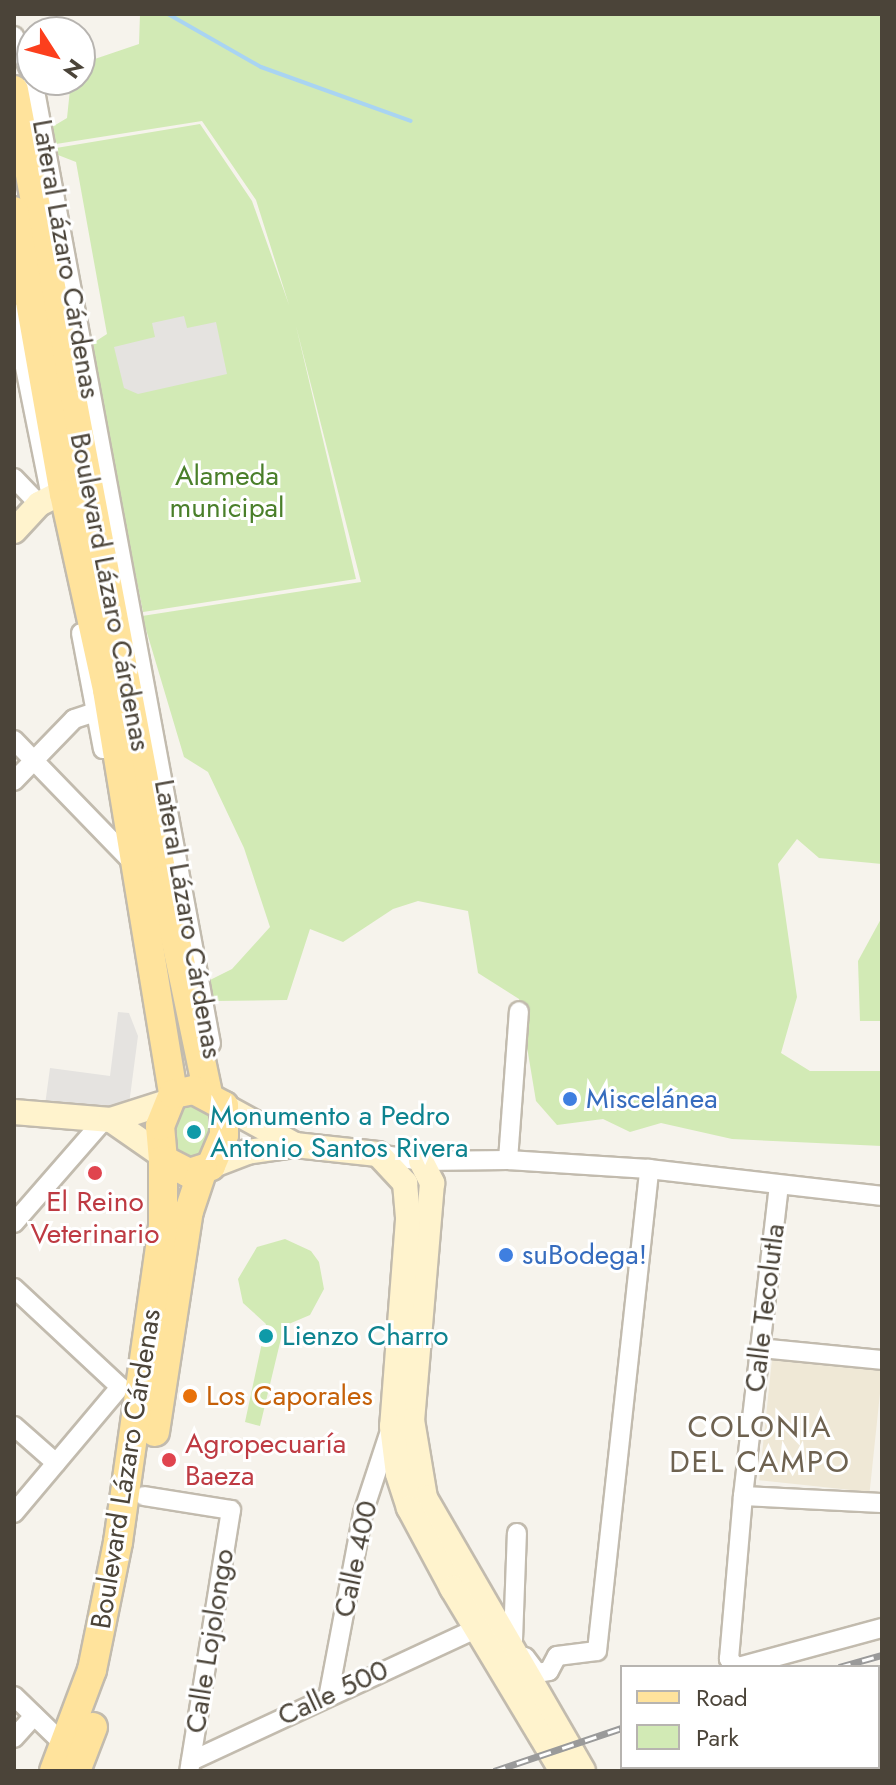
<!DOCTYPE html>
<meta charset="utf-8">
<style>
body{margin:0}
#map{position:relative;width:896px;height:1785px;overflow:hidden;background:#f6f3ec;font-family:Jost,sans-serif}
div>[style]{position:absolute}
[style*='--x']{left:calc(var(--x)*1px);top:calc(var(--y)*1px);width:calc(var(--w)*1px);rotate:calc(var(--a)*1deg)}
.education>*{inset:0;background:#efe8d6;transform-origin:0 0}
.green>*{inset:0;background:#d2eab5}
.parking>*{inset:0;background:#e5e3e0}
.stream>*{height:4px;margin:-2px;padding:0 2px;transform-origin:2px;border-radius:2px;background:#a9d4f2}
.roads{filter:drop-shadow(2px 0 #c2bbae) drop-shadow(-2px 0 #c2bbae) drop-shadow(0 2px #c2bbae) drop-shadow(0 -2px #c2bbae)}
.street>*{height:18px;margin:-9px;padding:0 9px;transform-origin:9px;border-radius:9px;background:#fff}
.secondary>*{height:24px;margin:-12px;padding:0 12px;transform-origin:12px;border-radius:12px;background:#fff3cd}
.primary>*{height:28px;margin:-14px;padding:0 14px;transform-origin:14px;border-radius:14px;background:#ffe39c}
.rail>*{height:7px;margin-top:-3.5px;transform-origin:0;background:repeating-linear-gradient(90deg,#fff 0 12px,#9a9a9a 0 24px);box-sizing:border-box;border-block:2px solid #9a9a9a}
.dots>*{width:22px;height:22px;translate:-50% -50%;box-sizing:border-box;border:4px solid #fff;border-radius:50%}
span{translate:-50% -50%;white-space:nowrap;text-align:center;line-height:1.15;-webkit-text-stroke:6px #fff;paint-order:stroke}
.street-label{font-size:28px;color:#4b4439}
.park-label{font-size:28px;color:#4a7f2a}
.shop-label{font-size:28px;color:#366cbe}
.left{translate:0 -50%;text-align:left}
.culture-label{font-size:28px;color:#0d838f}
.health-label{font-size:28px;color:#be3a42}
.food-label{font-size:28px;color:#c56008}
.neighbourhood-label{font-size:30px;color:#6e6250;letter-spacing:2px}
.frame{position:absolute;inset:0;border:16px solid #4b4439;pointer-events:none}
.legend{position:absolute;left:620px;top:1665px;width:260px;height:104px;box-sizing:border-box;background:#fff;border:2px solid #b7b4b0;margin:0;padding:10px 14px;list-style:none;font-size:24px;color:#4b4439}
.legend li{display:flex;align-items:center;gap:16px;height:40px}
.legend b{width:40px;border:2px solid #b7b4b0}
.north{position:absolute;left:16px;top:16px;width:80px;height:80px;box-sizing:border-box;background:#fff;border:2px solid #b7b4b0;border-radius:50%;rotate:126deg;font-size:22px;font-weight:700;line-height:32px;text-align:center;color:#4b4439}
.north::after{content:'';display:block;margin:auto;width:28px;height:36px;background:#fc3f1d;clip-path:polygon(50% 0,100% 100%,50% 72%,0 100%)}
</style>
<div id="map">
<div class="education">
<i style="left:772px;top:1359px;width:111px;height:122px;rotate:6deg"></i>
</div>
<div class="green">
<i style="clip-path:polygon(140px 14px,882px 14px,882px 864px,819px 858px,797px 839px,778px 864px,797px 997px,781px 1053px,810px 1071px,882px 1071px,882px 1146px,732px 1139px,661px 1123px,630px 1132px,603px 1119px,557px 1125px,536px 1101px,519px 999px,478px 973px,468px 911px,418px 901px,393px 909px,343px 942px,310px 929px,287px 1000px,214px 1001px,206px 982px,232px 969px,270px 927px,244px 848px,208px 772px,184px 757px,142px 616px,361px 582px,296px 326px,356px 579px,143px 612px,96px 374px,93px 343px,107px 334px,76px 162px,58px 155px,56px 148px,200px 124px,252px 201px,289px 305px,256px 200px,202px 121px,56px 144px,52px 127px,67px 118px,71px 80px,80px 80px,80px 64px,139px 44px)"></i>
<i style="clip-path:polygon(882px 917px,882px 1021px,860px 1021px,858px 961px)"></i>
<i style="clip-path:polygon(183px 1100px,212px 1107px,207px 1153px,197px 1164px,174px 1154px,176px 1110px)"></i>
<i style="clip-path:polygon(285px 1239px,311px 1251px,319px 1262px,324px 1289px,310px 1315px,284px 1326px,260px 1426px,245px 1422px,266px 1324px,243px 1303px,238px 1279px,257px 1247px)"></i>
</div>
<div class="parking">
<i style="clip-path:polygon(184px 316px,187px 328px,216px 322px,227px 374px,138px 394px,124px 388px,114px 347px,155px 337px,152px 323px)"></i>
<i style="clip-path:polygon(118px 1012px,129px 1013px,138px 1036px,128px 1112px,45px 1105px,50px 1068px,110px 1076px)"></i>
</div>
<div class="stream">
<i style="--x:168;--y:14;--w:107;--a:29.7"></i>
<i style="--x:261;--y:67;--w:159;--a:19.8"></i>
</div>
<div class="roads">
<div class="street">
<i style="--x:14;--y:36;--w:43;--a:65.2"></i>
<i style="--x:33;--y:80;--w:980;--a:79.54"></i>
<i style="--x:14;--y:313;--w:182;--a:78.6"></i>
<i style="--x:14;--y:478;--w:36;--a:46"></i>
<i style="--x:81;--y:633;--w:118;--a:79.3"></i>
<i style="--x:14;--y:740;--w:173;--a:45.9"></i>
<i style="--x:14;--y:781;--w:86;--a:-45.9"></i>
<i style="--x:74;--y:719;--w:23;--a:-18"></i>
<i style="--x:378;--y:1154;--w:44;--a:9.2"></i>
<i style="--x:421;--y:1161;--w:87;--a:-0.7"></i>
<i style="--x:508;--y:1160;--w:141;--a:3.7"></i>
<i style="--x:649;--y:1169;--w:235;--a:6.6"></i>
<i style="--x:508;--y:1160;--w:149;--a:-85.8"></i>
<i style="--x:14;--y:1223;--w:137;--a:-48.9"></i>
<i style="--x:14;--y:1288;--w:145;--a:43"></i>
<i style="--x:760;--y:1348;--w:123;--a:5.6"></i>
<i style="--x:14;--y:1426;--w:56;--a:41.4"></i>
<i style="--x:144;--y:1496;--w:88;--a:9.1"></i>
<i style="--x:231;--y:1510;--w:264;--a:99.1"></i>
<i style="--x:743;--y:1496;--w:139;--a:2.9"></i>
<i style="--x:14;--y:1513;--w:165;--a:-49.9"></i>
<i style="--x:513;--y:1640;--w:107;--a:-87.9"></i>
<i style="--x:525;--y:1657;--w:20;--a:53"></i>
<i style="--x:537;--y:1673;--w:12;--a:-9"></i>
<i style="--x:549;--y:1671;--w:17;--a:-62"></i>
<i style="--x:557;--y:1656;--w:40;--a:-7.1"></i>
<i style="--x:597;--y:1651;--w:485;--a:-83.8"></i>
<i style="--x:736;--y:1667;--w:11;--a:-131"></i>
<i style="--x:729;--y:1659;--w:164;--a:-85.1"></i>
<i style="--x:743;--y:1496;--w:313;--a:-83.4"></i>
<i style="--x:738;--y:1667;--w:149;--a:-15.2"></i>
<i style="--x:329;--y:1693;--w:183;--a:-79.3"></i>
<i style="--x:363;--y:1513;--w:89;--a:-71.8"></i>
<i style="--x:14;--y:1696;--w:78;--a:44"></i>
<i style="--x:14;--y:1738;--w:30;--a:-48"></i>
<i style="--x:191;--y:1761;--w:314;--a:-24.9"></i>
</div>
<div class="secondary">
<i style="--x:14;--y:531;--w:37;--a:-47"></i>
<i style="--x:39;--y:504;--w:45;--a:-26.6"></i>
<i style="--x:224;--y:1106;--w:79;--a:28.8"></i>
<i style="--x:14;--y:1112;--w:97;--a:4.7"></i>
<i style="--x:111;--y:1120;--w:59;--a:-17.8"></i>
<i style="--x:111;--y:1120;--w:63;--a:34.7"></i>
<i style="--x:421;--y:1161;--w:25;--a:63"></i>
<i style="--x:432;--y:1183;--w:238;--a:94.8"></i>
<i style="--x:412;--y:1420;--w:79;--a:80.5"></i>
<i style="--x:425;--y:1498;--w:315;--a:59.9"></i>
<i style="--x:211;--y:1166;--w:39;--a:-21"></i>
<i style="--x:247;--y:1152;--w:49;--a:-8.3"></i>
<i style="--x:295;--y:1145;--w:83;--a:6.2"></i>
<i style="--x:378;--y:1154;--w:40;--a:47"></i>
<i style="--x:405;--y:1183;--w:37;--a:85"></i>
<i style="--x:408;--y:1220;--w:207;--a:94.4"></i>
<i style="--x:392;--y:1426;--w:48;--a:82.9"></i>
<i style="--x:398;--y:1474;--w:36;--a:72"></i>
<i style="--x:409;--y:1508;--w:91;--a:61.7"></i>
<i style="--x:452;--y:1588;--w:214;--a:59"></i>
</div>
<div class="primary">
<i style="--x:14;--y:90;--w:804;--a:79.32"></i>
<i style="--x:163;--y:880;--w:219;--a:78.1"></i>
<i style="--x:14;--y:211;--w:287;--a:80"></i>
<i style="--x:64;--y:494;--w:201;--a:77.6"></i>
<i style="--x:107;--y:690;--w:409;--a:80.7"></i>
<i style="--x:194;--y:1090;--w:34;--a:28"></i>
<i style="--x:224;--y:1106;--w:29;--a:90"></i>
<i style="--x:224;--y:1135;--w:34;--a:113"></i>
<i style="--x:211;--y:1166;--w:23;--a:162"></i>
<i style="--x:189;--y:1173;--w:29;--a:-153"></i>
<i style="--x:163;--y:1160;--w:34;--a:-95"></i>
<i style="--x:160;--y:1126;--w:35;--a:-68"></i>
<i style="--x:173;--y:1094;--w:21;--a:-11"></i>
<i style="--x:155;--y:1432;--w:224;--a:-81.3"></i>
<i style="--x:189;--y:1211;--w:44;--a:-71.6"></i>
<i style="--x:54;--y:1771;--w:108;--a:-69.4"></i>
<i style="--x:92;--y:1670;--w:131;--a:-78.5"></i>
<i style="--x:118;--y:1542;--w:318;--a:-81.9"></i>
<i style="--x:163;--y:1227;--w:67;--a:-90"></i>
<i style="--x:76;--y:1771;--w:47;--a:-68.9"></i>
</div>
</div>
<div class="rail">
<i style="--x:839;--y:1667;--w:45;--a:-15.6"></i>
<i style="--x:494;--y:1771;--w:135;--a:-18.6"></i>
</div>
<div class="dots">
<i style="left:570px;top:1099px;background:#3f7fe0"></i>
<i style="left:194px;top:1132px;background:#0f9aa8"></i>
<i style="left:95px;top:1173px;background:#e0444e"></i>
<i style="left:506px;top:1255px;background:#3f7fe0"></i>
<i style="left:266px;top:1336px;background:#0f9aa8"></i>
<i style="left:190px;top:1396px;background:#e8710a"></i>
<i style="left:169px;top:1460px;background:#e0444e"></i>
</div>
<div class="street-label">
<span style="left:66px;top:259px;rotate:80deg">Lateral Lázaro Cárdenas</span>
<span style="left:110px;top:592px;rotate:79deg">Boulevard Lázaro Cárdenas</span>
<span style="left:188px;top:919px;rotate:80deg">Lateral Lázaro Cárdenas</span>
<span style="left:765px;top:1308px;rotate:-83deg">Calle Tecolutla</span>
<span style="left:126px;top:1469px;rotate:-81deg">Boulevard Lázaro Cárdenas</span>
<span style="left:356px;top:1559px;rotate:-78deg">Calle 400</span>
<span style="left:210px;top:1641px;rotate:-81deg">Calle Lojolongo</span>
<span style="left:333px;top:1693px;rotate:-25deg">Calle 500</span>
</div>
<div class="park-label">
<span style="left:227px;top:492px">Alameda<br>municipal</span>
</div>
<div class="shop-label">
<span class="left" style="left:586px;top:1099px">Miscelánea</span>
<span class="left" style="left:522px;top:1255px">suBodega!</span>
</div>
<div class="culture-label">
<span class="left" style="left:210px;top:1132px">Monumento a Pedro<br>Antonio Santos Rivera</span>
<span class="left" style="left:282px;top:1336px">Lienzo Charro</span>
</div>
<div class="health-label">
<span style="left:95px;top:1218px">El Reino<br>Veterinario</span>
<span class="left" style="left:185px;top:1460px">Agropecuaría<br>Baeza</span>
</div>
<div class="food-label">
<span class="left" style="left:206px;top:1396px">Los Caporales</span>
</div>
<div class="neighbourhood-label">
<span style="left:760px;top:1444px">COLONIA<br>DEL CAMPO</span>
</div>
<div class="frame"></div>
<ul class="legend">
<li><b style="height:10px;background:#ffe39c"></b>Road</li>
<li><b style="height:22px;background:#d2eab5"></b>Park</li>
</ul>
<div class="north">N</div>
</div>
